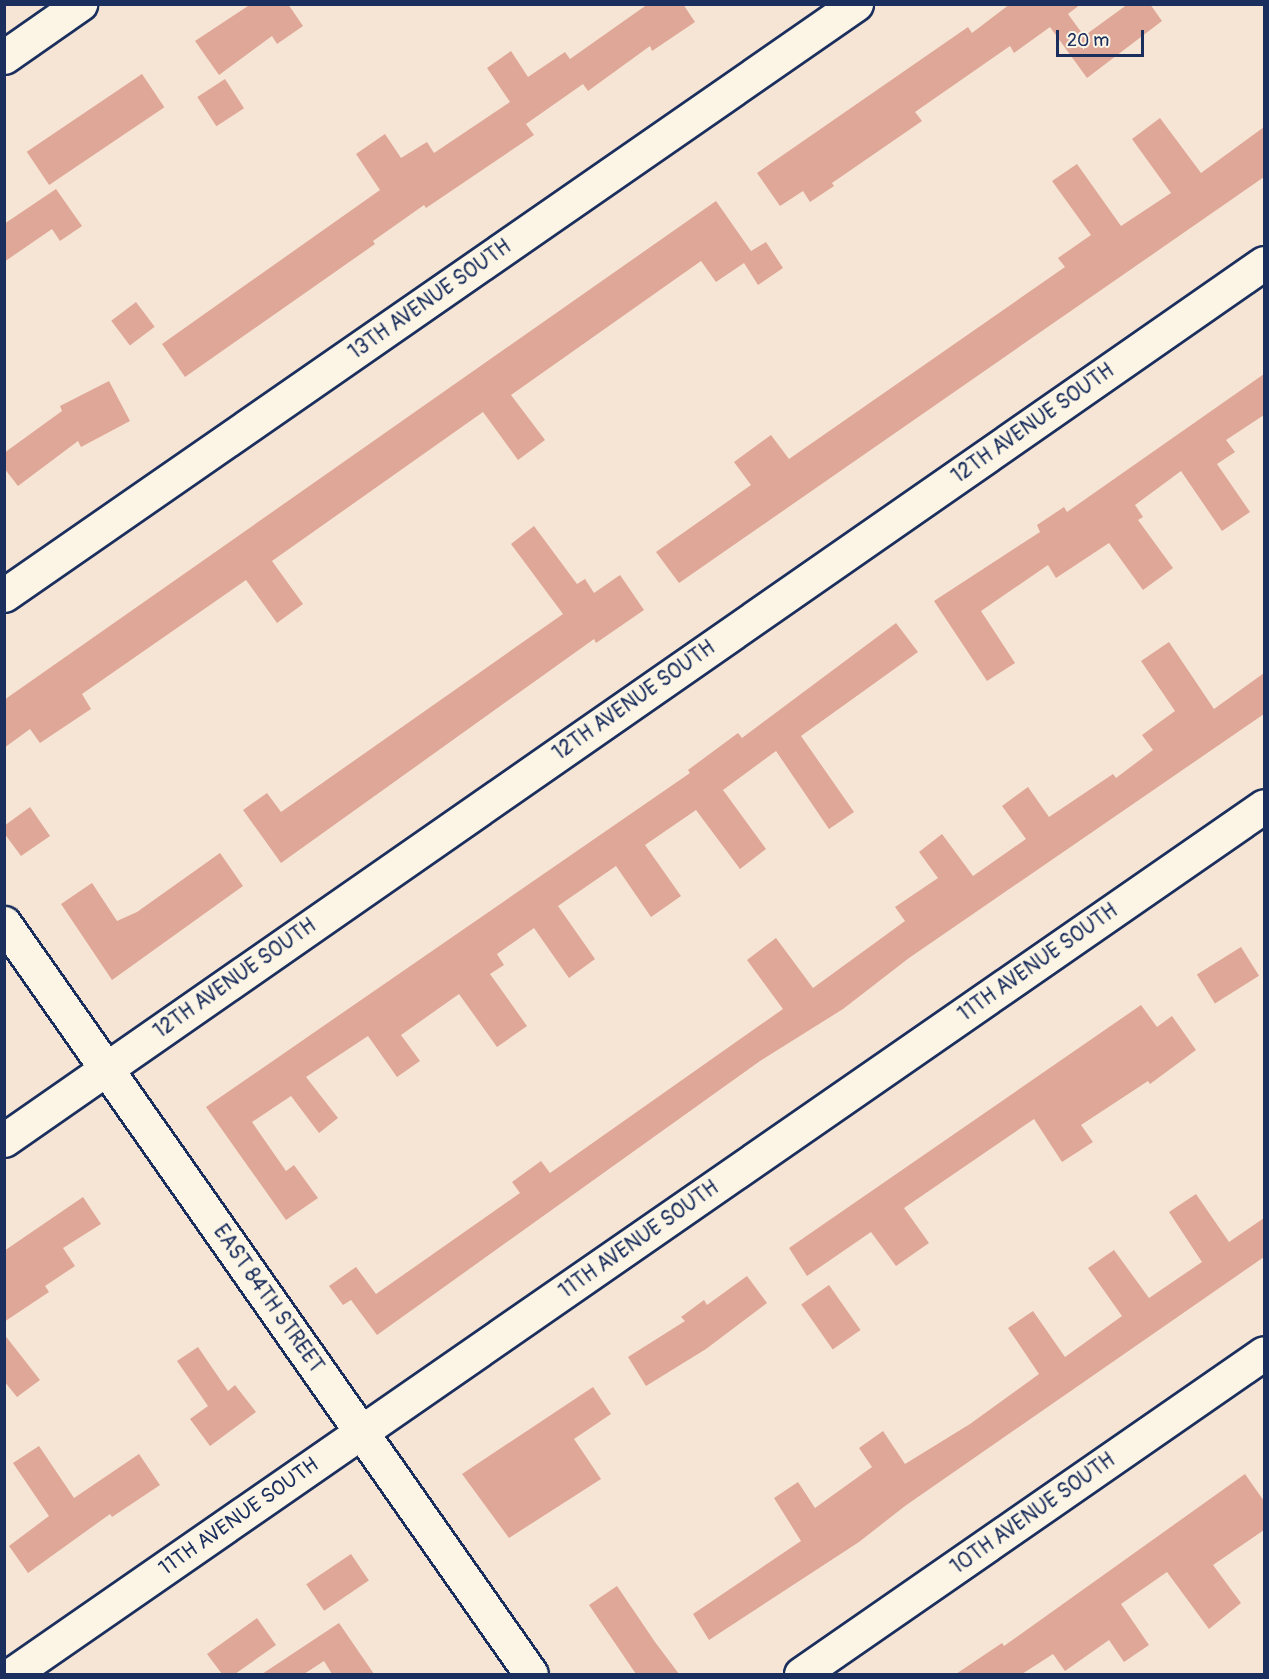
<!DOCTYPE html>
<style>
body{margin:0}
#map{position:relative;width:1269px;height:1679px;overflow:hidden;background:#f6e5d5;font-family:Pangolin,sans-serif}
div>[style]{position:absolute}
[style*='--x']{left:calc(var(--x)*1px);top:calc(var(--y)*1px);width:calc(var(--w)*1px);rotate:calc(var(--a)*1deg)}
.building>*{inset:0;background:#dfa797;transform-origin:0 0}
.roads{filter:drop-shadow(2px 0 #1b2f5e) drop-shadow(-2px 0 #1b2f5e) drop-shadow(0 2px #1b2f5e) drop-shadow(0 -2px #1b2f5e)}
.minor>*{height:33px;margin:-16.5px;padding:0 16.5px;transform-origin:16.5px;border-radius:16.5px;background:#fcf5e5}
span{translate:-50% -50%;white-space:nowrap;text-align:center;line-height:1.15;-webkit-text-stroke:4.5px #fcf5e5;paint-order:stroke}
.street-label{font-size:21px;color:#1b2f5e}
.frame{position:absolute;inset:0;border:6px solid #1b2f5e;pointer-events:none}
.scale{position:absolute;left:1056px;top:30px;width:88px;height:27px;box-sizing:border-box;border:3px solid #1b2f5e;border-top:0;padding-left:8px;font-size:18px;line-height:21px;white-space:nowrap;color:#1b2f5e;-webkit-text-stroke:4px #fcf5e5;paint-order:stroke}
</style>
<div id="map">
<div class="building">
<i style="clip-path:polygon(251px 4px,288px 4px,303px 26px,277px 44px,272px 36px,219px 75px,195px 41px)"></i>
<i style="clip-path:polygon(648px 4px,683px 4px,695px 22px,652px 51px,650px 46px,588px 91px,583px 84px,526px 124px,534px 135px,426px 208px,424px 205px,373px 241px,375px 244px,185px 377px,162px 344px,380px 190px,356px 154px,385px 134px,401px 158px,427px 142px,434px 153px,510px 102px,487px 68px,511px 51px,528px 77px,565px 52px,570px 59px)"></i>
<i style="clip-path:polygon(1010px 4px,1081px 4px,1068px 14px,1084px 36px,1128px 4px,1150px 4px,1162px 21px,1087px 78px,1050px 27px,1014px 53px,1010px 46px,915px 112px,922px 121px,832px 183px,834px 186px,810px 202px,803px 191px,780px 206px,757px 173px,968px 27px,972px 33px)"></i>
<i style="left:142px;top:74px;width:40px;height:139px;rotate:56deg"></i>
<i style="left:225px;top:79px;width:35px;height:33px;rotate:57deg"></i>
<i style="clip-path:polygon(1160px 118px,1201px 173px,1264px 127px,1264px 177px,679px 583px,656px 552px,751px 485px,734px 462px,771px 435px,789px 459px,1065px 267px,1058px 258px,1091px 235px,1052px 181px,1077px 164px,1121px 226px,1171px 193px,1132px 139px)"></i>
<i style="clip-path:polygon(56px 189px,82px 226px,60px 241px,52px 229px,4px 262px,4px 224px)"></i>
<i style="clip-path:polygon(716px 201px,751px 251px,766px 242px,783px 268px,758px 285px,744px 263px,716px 282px,701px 261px,511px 395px,545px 440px,518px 460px,483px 412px,272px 561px,303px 604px,277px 623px,246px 580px,82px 694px,91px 709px,40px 743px,30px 729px,4px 748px,4px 700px)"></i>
<i style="left:136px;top:302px;width:31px;height:31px;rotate:53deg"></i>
<i style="clip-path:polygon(1264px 374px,1264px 415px,1226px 440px,1235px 452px,1217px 464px,1250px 512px,1222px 531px,1181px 471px,1135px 505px,1143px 517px,1138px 520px,1173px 568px,1143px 590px,1109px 543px,1056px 578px,1048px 565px,981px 611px,1015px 663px,987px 681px,934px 601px,1040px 532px,1037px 525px,1064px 507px,1067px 512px)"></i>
<i style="clip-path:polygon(109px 381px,130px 421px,81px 447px,78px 441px,18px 486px,4px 468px,4px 453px,62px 411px,60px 406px)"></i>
<i style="clip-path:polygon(534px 526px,577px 584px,585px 579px,594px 593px,620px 575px,644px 610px,596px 643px,594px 639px,281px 863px,243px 810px,267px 793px,281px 812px,563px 614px,511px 544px)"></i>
<i style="clip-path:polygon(896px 623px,918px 652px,801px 736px,854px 812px,829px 829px,776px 751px,723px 790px,766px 849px,740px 869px,696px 810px,645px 845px,681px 896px,651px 917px,616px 866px,558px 906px,595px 959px,569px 978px,534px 928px,497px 954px,504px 965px,490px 974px,527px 1026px,497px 1047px,459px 994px,401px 1035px,420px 1061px,397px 1077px,368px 1036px,306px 1077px,338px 1118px,319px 1133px,291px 1096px,252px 1122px,286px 1171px,294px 1165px,318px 1198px,286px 1220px,206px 1107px,690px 773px,688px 770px,738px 733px,742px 738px)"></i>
<i style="clip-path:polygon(1169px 642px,1214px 709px,1264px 673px,1264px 714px,909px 958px,843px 1009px,760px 1061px,377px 1335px,351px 1300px,343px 1305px,329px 1286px,356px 1267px,376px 1294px,520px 1193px,512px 1182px,541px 1161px,550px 1173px,783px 1009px,747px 960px,776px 938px,813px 988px,905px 921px,895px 907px,938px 878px,919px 852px,942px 834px,973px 876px,1026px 839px,1002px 806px,1028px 787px,1049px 817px,1113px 774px,1116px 778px,1153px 750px,1142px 735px,1175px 711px,1141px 661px)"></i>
<i style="clip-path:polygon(30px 807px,50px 836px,21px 856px,4px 833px,4px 826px)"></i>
<i style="clip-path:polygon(220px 853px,243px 886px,112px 980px,61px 904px,92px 883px,117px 921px,137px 912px)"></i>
<i style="left:1241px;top:947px;width:34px;height:52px;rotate:58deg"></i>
<i style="clip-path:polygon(1141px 1005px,1157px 1027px,1172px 1016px,1196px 1050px,1150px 1084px,1148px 1081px,1081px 1125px,1093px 1142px,1062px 1162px,1034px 1119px,904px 1208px,929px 1243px,896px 1266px,871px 1232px,807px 1276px,789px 1248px)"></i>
<i style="clip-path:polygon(1196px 1194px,1229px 1242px,1264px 1218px,1264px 1257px,905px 1506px,859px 1542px,709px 1640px,693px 1614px,801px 1541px,774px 1498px,798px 1482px,815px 1508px,872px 1467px,859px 1448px,883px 1431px,905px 1464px,970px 1424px,1039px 1374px,1008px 1328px,1033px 1311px,1065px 1357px,1122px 1316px,1088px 1268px,1114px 1250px,1149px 1298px,1202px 1262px,1169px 1212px)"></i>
<i style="clip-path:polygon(83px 1197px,101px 1224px,63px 1248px,75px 1266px,45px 1286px,49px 1292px,4px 1322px,4px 1251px)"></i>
<i style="clip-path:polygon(747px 1276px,767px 1303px,706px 1349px,646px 1386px,628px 1357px,685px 1321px,681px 1317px,704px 1300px,707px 1305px)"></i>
<i style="left:829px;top:1285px;width:55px;height:34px;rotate:55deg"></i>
<i style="clip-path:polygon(4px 1334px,40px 1380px,17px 1397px,4px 1381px)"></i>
<i style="clip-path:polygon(198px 1347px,228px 1391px,235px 1385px,256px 1412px,210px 1446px,190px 1419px,208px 1406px,177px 1361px)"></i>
<i style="clip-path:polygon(593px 1387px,611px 1414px,574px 1439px,601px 1479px,509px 1538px,462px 1474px)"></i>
<i style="clip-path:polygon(39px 1446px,74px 1498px,139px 1454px,160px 1485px,112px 1517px,110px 1514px,28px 1573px,9px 1546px,49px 1516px,13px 1463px)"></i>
<i style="clip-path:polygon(1245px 1474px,1264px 1501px,1264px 1530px,1213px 1565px,1241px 1603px,1209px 1629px,1167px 1572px,1121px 1604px,1149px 1645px,1124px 1662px,1109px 1640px,1065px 1671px,1053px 1654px,1022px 1674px,956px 1674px,1002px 1643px,1004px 1646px)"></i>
<i style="left:351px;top:1554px;width:32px;height:54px;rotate:56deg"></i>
<i style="clip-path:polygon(617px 1586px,655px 1642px,679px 1674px,636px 1674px,589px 1605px)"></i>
<i style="clip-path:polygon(257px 1618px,276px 1645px,235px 1674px,222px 1674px,207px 1654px)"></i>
<i style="clip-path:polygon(339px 1623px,374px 1674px,332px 1674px,324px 1661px,304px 1674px,262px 1674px)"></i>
</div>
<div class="roads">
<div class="minor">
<i style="--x:4;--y:57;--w:93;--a:-34.9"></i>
<i style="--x:4;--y:595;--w:1037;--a:-34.75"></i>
<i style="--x:4;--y:923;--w:917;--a:54.94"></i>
<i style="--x:4;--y:1140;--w:1535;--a:-34.84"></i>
<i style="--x:12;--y:1674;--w:1523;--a:-34.73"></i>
<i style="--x:801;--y:1674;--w:563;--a:-34.73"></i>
</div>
</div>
<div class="street-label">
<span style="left:430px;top:300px;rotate:-35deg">13TH AVENUE SOUTH</span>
<span style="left:1033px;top:424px;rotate:-35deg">12TH AVENUE SOUTH</span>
<span style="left:634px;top:701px;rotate:-35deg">12TH AVENUE SOUTH</span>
<span style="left:1038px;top:963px;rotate:-35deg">11TH AVENUE SOUTH</span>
<span style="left:235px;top:979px;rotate:-35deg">12TH AVENUE SOUTH</span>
<span style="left:639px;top:1240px;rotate:-35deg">11TH AVENUE SOUTH</span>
<span style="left:268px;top:1299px;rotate:55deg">EAST 84TH STREET</span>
<span style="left:1033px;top:1514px;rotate:-35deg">10TH AVENUE SOUTH</span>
<span style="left:239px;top:1517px;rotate:-35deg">11TH AVENUE SOUTH</span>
</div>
<div class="frame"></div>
<div class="scale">20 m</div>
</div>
